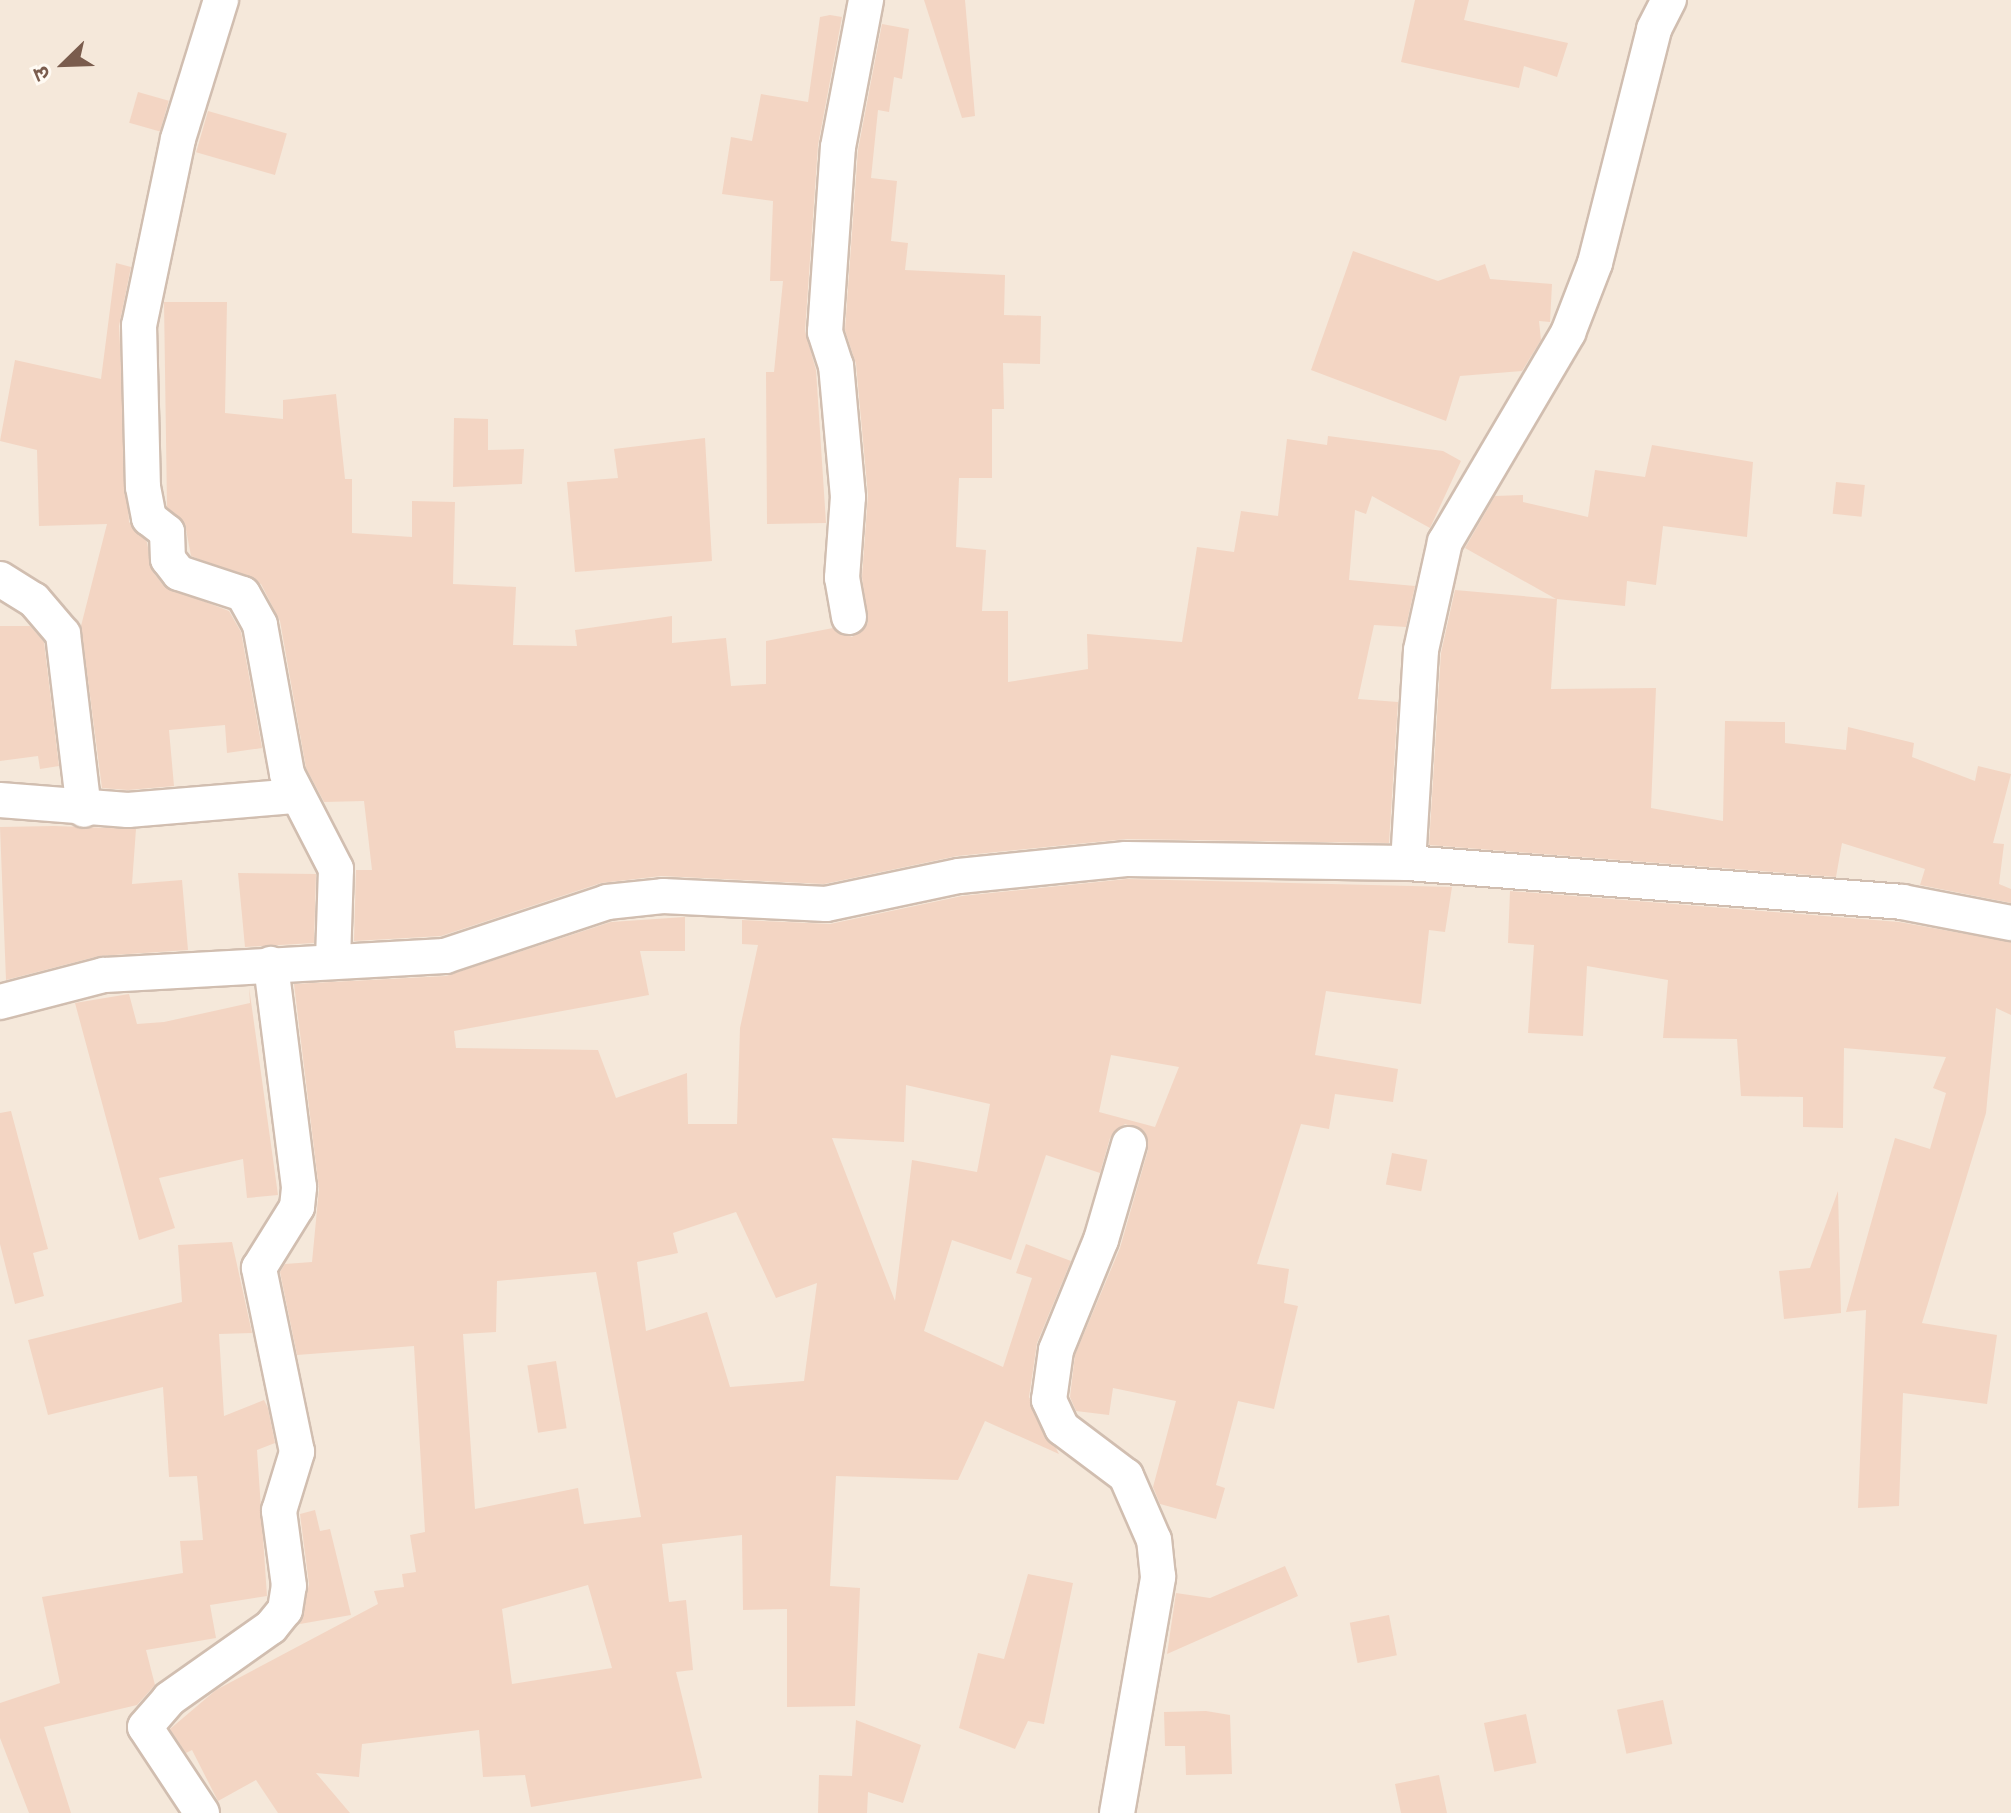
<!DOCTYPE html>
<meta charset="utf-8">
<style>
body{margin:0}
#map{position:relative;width:2011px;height:1813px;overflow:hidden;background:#fdf6ec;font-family:Roboto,"Noto Sans Devanagari",sans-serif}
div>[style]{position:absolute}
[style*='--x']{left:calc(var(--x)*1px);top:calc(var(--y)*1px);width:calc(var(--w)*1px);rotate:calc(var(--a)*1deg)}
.residential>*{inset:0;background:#f5e8da;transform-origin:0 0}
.building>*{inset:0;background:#f3d5c3;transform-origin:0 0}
.roads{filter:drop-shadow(2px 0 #d1beb0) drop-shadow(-2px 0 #d1beb0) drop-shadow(0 2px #d1beb0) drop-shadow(0 -2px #d1beb0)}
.minor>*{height:34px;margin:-17px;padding:0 17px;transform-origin:17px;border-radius:17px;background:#fff}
span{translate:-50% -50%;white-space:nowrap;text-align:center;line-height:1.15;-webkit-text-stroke:8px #fffaf3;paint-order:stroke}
.north{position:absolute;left:24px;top:24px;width:80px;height:80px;-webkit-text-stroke:6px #fffaf3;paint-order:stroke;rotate:247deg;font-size:22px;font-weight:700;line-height:32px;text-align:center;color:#7a5c4d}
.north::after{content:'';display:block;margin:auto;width:28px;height:36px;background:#7a5c4d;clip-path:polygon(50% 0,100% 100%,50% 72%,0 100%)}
</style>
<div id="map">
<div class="residential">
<i style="left:0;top:0;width:2011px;height:1813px"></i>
</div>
<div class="building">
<i style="clip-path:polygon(924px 0,965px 0,975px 116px,962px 118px)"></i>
<i style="clip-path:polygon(1415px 0,1469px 0,1464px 20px,1568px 43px,1557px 77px,1524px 66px,1519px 88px,1401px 62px)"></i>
<i style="clip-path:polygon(830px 15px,842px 17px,818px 145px,805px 331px,816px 370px,826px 523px,767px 524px,766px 372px,774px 372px,783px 281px,770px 281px,773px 201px,722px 194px,731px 137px,752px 141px,761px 94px,808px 102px,820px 17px)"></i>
<i style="clip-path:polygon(882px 24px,909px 29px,902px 79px,894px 77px,889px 112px,878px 110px,871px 178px,897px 181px,891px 241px,908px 243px,905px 270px,1005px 275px,1004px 315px,1041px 316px,1040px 364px,1003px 363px,1004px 409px,992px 409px,992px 478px,959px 478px,956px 547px,986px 550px,982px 611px,1008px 611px,1008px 682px,1088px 669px,1087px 634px,1182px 642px,1197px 547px,1234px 552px,1241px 511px,1278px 516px,1287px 439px,1327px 445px,1328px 436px,1443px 451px,1461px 461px,1430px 528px,1372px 496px,1366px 514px,1355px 510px,1349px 580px,1415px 586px,1406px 627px,1374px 625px,1358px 699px,1398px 702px,1389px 843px,1126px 839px,957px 856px,824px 884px,661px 876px,601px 883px,441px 936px,354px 941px,356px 870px,372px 870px,364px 801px,324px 802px,306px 768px,280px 621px,261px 584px,191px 556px,185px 524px,167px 507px,164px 302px,227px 302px,225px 413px,283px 419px,283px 400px,336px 394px,345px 479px,352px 479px,352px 533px,412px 537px,412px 501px,455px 502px,453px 584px,516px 587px,513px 645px,577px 646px,575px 630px,672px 616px,672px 643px,726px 638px,731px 686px,766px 684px,766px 641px,833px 628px,852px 637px,868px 623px,862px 577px,868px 495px,856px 364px,845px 330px,858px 150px)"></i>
<i style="left:138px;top:92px;width:32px;height:32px;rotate:16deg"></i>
<i style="left:208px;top:111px;width:82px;height:43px;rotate:16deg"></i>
<i style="clip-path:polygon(1353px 251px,1438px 281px,1485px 264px,1490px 279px,1552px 284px,1550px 322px,1539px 321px,1541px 340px,1522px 371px,1460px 376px,1446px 421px,1311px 370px)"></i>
<i style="clip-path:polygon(116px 263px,131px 267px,119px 326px,129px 522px,147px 542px,152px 571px,164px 586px,229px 611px,241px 632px,262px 748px,227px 753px,225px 725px,169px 730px,174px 786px,128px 790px,102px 788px,81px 626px,107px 524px,39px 526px,37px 450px,0 441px,15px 360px,101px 379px)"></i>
<i style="clip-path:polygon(454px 418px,488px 419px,488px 450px,524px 449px,522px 484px,453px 487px)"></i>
<i style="clip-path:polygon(705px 438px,712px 561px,575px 572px,567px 482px,618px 478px,614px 449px)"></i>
<i style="clip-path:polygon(1652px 445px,1753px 462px,1747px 537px,1663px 526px,1656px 585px,1627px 581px,1625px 606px,1557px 599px,1551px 689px,1656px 688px,1651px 808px,1723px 821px,1725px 721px,1785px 722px,1785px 743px,1846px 750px,1848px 727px,1914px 743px,1912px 757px,1975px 781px,1978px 766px,2011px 774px,1993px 843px,2004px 844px,1999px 884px,2011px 889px,2011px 903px,1920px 885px,1925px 869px,1842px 843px,1836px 877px,1429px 845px,1441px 653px,1455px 590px,1556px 599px,1465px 548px,1495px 496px,1523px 495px,1523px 502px,1588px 517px,1595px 470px,1645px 477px)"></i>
<i style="left:1836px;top:482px;width:29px;height:32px;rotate:6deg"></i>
<i style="clip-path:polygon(0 626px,30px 626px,44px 642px,59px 766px,40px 769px,38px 756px,0 761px)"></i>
<i style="clip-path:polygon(54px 826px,136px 829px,132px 884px,182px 880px,188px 950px,99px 956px,6px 980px,0 827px)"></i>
<i style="clip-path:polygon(238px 873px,316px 874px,314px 943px,245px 947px)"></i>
<i style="clip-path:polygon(evenodd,1127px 879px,1452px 887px,1445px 932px,1429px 930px,1421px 1004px,1326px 991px,1315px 1055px,1398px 1069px,1393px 1102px,1335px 1094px,1329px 1129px,1301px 1124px,1257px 1264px,1289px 1269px,1284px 1303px,1298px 1306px,1274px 1409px,1238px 1401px,1216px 1485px,1225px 1488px,1216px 1519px,1160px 1504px,1153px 1487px,1176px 1401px,1113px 1388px,1109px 1415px,1076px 1411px,1070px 1397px,1075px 1355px,1120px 1248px,1148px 1150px,1144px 1131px,1125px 1124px,1110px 1138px,1100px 1173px,1046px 1155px,1011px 1260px,952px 1240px,924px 1331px,1003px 1367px,1032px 1278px,1016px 1273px,1026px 1244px,1071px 1261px,1037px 1343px,1029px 1397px,1059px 1454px,985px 1421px,958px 1480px,836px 1476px,830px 1586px,860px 1588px,855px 1706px,787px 1707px,787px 1609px,743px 1610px,742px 1535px,662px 1544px,669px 1602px,686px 1600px,693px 1670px,676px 1672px,702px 1778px,531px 1807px,525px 1775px,483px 1777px,479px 1730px,362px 1744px,359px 1777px,316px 1773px,350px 1813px,278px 1813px,256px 1780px,218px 1801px,192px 1750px,186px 1753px,170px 1729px,216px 1690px,378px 1604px,374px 1591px,404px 1587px,402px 1574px,416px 1572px,410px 1535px,425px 1532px,414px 1346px,297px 1355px,280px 1272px,285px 1264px,312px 1262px,319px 1189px,294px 984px,446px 976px,611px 922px,685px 917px,685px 951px,640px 951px,649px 995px,454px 1031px,456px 1048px,598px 1050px,616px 1098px,687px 1073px,688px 1124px,737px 1124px,740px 1028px,758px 945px,742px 944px,742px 920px,830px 924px,962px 896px,1127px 879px,1111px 1055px,1179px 1067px,1155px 1127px,1099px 1112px,1111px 1055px,1127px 879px,906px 1085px,990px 1104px,977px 1172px,912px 1160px,895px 1301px,832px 1138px,904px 1142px,906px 1085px,1127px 879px,736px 1212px,776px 1298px,817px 1283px,804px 1381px,730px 1387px,707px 1312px,646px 1331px,637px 1262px,678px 1253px,673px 1233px,736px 1212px,1127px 879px,596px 1272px,641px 1517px,584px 1524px,578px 1488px,475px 1509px,463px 1334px,496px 1332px,497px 1281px,596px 1272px,1127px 879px,588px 1585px,612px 1668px,512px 1684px,502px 1609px,588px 1585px)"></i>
<i style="clip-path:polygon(1510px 891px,1899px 922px,2011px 942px,2011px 1015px,1996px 1008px,1986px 1113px,1922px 1323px,1997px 1335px,1987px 1404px,1903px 1393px,1899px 1506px,1858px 1508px,1866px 1310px,1846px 1312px,1895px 1138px,1930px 1149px,1946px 1093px,1933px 1088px,1946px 1057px,1844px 1048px,1843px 1128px,1803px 1127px,1803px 1097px,1741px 1096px,1737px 1039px,1663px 1038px,1668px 980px,1587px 966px,1583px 1036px,1528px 1033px,1534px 945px,1508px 943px)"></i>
<i style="clip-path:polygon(249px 987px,278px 1195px,247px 1198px,243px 1159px,159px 1178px,175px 1228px,139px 1240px,75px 1003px,129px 994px,137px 1024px,164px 1022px,250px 1003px)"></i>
<i style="clip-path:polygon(11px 1111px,48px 1249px,33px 1253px,44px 1296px,15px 1304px,0 1244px,0 1113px)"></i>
<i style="left:1392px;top:1153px;width:36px;height:32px;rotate:11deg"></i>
<i style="clip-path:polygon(1838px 1191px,1841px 1313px,1784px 1319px,1779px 1271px,1810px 1268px)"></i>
<i style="clip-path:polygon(232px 1242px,252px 1333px,219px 1334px,224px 1416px,264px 1400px,268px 1408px,275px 1443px,257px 1450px,267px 1596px,210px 1605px,216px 1638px,146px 1650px,155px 1685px,137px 1705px,44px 1727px,71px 1813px,29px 1813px,0 1738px,0 1703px,60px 1683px,42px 1597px,183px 1573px,180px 1541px,203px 1540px,197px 1476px,169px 1477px,163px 1387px,48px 1415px,28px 1340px,182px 1302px,178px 1245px)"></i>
<i style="left:556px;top:1361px;width:68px;height:29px;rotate:81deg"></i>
<i style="clip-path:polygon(315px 1510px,320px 1531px,330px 1529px,351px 1615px,300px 1624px,309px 1584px,300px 1514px)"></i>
<i style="clip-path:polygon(1285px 1566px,1298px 1596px,1167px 1654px,1176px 1593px,1210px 1598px)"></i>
<i style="clip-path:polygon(1028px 1574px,1073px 1583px,1044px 1724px,1028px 1721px,1015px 1749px,959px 1728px,978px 1653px,1004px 1659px)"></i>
<i style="left:1389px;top:1615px;width:41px;height:40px;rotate:79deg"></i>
<i style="left:1663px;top:1700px;width:45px;height:47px;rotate:78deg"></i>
<i style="clip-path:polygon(1206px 1711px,1230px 1715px,1232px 1774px,1186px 1775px,1185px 1746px,1165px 1746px,1164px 1712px)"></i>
<i style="left:1526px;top:1714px;width:50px;height:43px;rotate:78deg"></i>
<i style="clip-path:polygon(856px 1720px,921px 1745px,903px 1803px,868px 1792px,867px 1813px,818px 1813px,819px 1775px,852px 1776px)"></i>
<i style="clip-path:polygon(1439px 1775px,1447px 1813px,1401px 1813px,1395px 1784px)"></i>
</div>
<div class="roads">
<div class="minor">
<i style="--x:221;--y:0;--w:145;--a:107.2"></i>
<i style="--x:178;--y:139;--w:190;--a:101.8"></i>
<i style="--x:139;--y:325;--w:162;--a:88.6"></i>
<i style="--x:143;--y:487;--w:32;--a:79"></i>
<i style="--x:149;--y:518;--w:23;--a:38"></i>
<i style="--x:167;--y:532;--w:27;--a:88"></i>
<i style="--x:168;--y:559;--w:18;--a:52"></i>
<i style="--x:179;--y:573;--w:67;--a:18.2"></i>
<i style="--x:243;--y:594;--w:35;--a:61"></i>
<i style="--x:260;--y:625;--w:151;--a:79.7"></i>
<i style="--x:287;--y:774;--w:107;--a:62.7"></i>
<i style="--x:336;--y:869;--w:91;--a:91.9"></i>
<i style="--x:0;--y:579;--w:40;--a:32"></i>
<i style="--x:34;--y:600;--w:45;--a:49.5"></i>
<i style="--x:63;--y:634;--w:177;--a:83.2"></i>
<i style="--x:849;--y:617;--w:40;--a:-100"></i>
<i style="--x:842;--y:578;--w:81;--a:-85.8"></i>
<i style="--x:848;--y:497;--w:132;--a:-95.2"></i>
<i style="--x:836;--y:366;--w:36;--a:-108"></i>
<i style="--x:825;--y:332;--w:185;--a:-86"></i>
<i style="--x:838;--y:147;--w:150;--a:-79.2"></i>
<i style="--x:0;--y:800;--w:128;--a:4.5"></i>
<i style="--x:128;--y:810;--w:169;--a:-4.8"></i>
<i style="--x:1408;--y:863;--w:213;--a:-86.5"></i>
<i style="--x:1421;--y:650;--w:111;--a:-77.5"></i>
<i style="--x:1445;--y:542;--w:243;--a:-59.5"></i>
<i style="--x:1568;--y:333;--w:75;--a:-68.9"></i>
<i style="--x:1595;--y:263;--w:241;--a:-75.8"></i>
<i style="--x:1654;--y:29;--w:33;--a:-63"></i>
<i style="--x:0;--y:1002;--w:107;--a:-14.6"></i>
<i style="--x:104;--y:975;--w:342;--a:-3.2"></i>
<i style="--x:445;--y:956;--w:171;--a:-18.4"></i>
<i style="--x:607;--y:902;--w:56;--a:-6.1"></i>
<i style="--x:663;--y:896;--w:163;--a:2.8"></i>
<i style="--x:826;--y:904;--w:136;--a:-11.9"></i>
<i style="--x:959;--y:876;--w:168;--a:-5.8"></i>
<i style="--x:1126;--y:859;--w:282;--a:0.8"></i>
<i style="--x:1408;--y:863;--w:496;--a:4.5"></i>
<i style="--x:1902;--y:902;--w:111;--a:10.9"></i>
<i style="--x:202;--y:1813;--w:103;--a:-123.5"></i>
<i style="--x:145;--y:1727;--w:37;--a:-49"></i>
<i style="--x:169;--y:1699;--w:125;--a:-35.2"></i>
<i style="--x:271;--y:1627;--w:22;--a:-51"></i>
<i style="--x:285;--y:1610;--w:24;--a:-81"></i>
<i style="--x:289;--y:1586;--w:76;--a:-97.6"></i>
<i style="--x:279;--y:1511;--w:62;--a:-73"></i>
<i style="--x:297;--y:1452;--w:188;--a:-101.7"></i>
<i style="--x:259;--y:1268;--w:72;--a:-58.1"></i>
<i style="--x:297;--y:1207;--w:20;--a:-84"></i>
<i style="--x:299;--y:1187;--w:225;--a:-97.2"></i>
<i style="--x:1117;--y:1813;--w:240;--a:-80.1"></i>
<i style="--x:1158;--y:1577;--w:37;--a:-96"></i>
<i style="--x:1154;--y:1540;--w:70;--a:-113.6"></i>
<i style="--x:1126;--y:1476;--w:80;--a:-143.1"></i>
<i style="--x:1062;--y:1428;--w:31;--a:-115"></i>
<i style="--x:1049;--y:1400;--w:50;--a:-82"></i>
<i style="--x:1056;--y:1350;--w:119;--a:-67.8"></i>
<i style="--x:1101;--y:1240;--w:100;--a:-73.7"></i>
</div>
</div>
<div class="north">उ</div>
</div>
